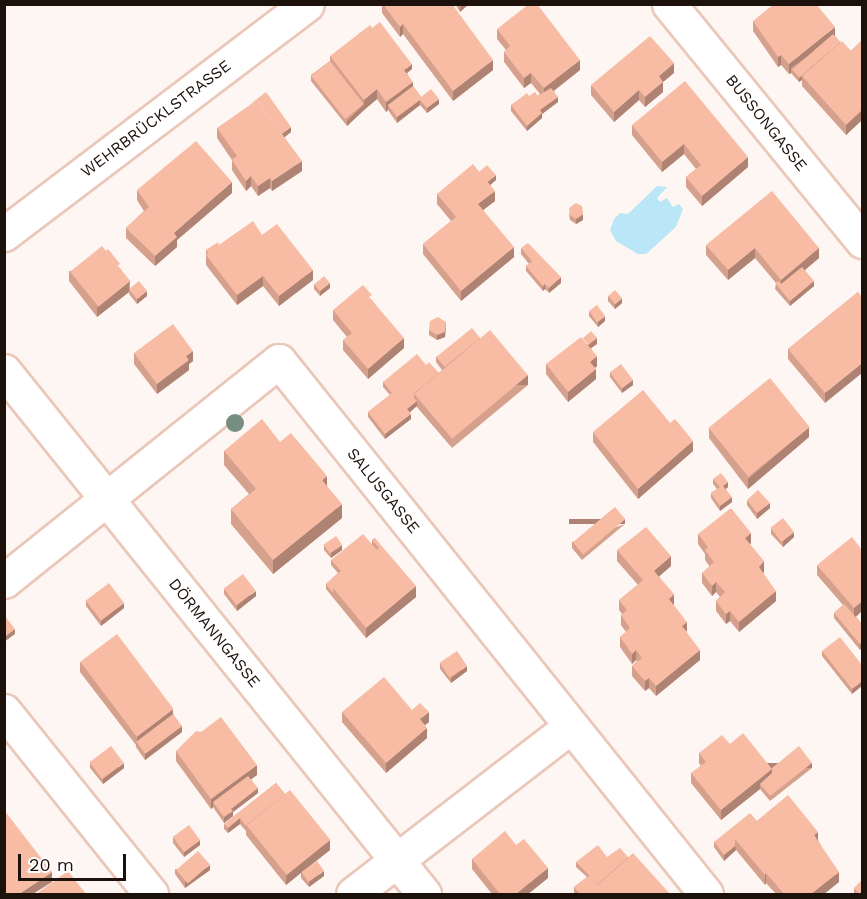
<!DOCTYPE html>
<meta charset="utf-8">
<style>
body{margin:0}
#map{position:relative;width:867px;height:899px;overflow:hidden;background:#fdf6f3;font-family:"Work Sans",sans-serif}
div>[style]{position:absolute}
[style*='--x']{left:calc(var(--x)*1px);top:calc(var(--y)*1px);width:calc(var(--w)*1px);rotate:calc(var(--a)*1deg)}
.water>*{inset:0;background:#bae6f8}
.roads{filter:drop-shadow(2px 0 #ebc7ba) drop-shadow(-2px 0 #ebc7ba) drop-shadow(0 2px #ebc7ba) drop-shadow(0 -2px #ebc7ba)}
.minor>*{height:33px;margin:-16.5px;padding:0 16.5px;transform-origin:16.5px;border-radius:16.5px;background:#fff}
.trees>*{width:18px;height:18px;margin:-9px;border-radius:50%;background:#758e81}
.wall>*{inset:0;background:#d5a18d}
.shaded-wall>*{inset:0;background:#ae8373;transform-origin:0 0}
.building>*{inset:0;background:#f8bba4;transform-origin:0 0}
span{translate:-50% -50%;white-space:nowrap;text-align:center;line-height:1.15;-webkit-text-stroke:4.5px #fff;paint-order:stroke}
.street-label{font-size:16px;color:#1d110c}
.frame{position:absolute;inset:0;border:6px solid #1d110c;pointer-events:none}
.scale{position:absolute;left:18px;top:854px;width:108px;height:27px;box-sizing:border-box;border:3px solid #1d110c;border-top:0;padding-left:8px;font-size:18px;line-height:21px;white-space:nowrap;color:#1d110c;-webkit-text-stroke:4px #fff;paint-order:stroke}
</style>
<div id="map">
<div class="water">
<i style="clip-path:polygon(657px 186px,667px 187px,657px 198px,660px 202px,667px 198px,673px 207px,679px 204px,683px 209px,676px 227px,646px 254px,638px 254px,616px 241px,610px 230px,614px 219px,620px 213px,628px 214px)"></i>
</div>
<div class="roads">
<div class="minor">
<i style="--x:669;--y:4;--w:306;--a:50.8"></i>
<i style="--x:4;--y:234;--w:380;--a:-37.2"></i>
<i style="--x:4;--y:371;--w:671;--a:51.23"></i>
<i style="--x:4;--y:581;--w:352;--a:-38.7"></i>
<i style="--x:279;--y:361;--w:683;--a:51.3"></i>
<i style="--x:4;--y:711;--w:235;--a:51.2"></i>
<i style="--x:353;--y:894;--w:275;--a:-37.6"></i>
</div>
</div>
<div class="trees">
<i style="left:235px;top:423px"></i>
</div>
<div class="wall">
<i style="clip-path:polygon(382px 4px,452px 4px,493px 70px,453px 101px,403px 34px,400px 37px,382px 13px)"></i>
<i style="clip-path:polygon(455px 4px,469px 4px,460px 12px)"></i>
<i style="clip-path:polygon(753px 21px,835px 36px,840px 42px,851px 51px,862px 40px,862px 120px,846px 135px,802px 86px,802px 80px,799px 82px,791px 73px,789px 74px,781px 65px,778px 67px,753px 31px)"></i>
<i style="clip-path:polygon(497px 29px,580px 70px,554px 91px,558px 102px,542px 114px,542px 118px,527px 131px,511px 111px,511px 105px,529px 96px,538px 96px,540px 94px,531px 83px,524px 88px,504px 62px,504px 52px,506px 50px,497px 39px)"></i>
<i style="clip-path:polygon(330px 56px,412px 69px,407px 73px,413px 86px,421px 97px,439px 104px,427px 113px,420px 105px,397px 123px,388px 110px,386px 112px,377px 99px,364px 110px,347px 126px,311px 81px,311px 75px,330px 61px)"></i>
<i style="clip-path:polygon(674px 73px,663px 82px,663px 92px,645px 107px,639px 100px,614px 122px,591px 95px,591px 85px)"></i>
<i style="clip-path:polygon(632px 125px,748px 167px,702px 206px,686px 187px,686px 177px,696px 169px,684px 154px,662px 172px,632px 135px)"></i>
<i style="clip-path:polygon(217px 128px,291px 132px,284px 137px,302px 171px,272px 191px,270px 188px,258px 196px,251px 186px,246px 191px,232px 170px,232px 160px,217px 138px)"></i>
<i style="clip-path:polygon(479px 172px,496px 180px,490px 185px,495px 201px,483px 210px,514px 257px,461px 301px,423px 254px,423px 244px,451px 221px,437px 204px,437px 194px)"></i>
<i style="clip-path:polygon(137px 190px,232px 193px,177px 240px,177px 247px,155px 266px,126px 238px,126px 228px,144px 211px,137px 200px)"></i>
<i style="clip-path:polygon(569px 213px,583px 220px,576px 224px,570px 220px)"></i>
<i style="clip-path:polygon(262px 235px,313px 280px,279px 306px,263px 286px,237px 305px,206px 265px,206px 250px,219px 245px)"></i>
<i style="clip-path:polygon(706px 245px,819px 248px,819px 258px,805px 270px,814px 286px,790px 306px,775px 289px,776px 283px,755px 258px,728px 280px,706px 255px)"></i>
<i style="clip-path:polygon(521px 248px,561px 283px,549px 293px,545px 289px,543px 291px,526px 271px,526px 266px,529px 264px,521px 254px)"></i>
<i style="clip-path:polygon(120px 268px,130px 288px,147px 296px,137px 304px,129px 294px,129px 292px,97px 317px,69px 281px,69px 271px)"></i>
<i style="clip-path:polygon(314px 284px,330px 288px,320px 296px,314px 289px)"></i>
<i style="clip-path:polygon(858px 292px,825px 403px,788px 359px,788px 349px)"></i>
<i style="clip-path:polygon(608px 296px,622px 303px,615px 309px,608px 301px)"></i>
<i style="clip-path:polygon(372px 300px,404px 348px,368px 379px,343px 350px,343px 340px,347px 337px,333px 320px,333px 310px)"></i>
<i style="clip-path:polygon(589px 311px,605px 321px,598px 327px,589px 316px)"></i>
<i style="clip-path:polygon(446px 328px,445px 337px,437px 340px,429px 335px,429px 330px)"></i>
<i style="clip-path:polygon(480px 338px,528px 385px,452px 448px,416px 406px,409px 412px,411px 419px,385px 439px,368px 417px,368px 412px,390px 395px,383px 387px,383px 382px,426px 365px,439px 373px,442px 370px,436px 362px,436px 357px)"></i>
<i style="clip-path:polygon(597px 344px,591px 348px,597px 366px,595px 368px,596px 379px,568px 402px,546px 374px,546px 364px)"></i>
<i style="clip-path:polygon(134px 353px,193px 361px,189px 364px,189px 370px,157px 394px,134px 364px)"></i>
<i style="clip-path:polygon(610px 372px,633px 385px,622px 393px,610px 377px)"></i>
<i style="clip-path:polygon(670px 423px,693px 451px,638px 499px,593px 442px,593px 432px)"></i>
<i style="clip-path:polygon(709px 428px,809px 437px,748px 489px,709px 438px)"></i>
<i style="clip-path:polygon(280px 442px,327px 486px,342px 518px,273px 574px,231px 524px,231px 509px,249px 494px,224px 465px,224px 451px)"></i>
<i style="clip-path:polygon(713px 479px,728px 487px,726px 489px,732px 502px,720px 511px,711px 498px,711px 493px,717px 489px,713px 484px)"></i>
<i style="clip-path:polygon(747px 500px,770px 508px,757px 519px,747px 505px)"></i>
<i style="clip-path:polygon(625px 524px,582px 560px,572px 548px,572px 542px)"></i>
<i style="clip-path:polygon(771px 528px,794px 537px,783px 547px,771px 534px)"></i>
<i style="clip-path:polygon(698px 534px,751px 543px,750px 544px,764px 572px,763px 572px,776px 601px,739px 632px,730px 621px,726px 624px,716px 611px,716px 601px,720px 597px,716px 592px,712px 596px,702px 583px,702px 573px,710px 567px,705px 560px,705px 554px,698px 544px)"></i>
<i style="clip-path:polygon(375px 538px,416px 597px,366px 638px,326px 589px,326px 584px,338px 573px,331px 565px,331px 560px,372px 545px,372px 540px)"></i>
<i style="clip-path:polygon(324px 545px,342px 550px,331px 558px,324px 550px)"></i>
<i style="clip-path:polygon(617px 550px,671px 566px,659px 576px,674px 604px,673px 605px,700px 660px,656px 696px,649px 688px,645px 691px,632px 676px,632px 666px,637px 661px,636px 660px,632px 664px,620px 647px,620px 637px,626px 632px,621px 625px,621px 615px,622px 614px,619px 610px,619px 600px,638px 585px,617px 561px)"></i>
<i style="clip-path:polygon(817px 565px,862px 611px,856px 617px,862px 624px,862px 647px,860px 650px,834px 618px,834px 613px,843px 605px,817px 575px)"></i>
<i style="clip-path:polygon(224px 589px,256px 596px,237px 611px,224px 594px)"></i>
<i style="clip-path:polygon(86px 601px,124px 608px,101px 626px,86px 606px)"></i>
<i style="clip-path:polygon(822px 651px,862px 665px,852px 694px,822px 656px)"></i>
<i style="clip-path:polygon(80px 662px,173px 714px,182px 732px,145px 760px,136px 747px,136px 745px,80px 672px)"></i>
<i style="clip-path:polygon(440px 663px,467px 671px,451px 683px,440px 669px)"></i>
<i style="clip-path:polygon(412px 710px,429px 722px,425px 725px,427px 738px,386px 773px,342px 722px,342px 712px)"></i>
<i style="clip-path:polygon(176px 751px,257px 775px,251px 779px,258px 793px,233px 812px,233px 816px,224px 823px,213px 807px,211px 809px,176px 761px)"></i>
<i style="clip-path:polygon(699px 753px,772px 768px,812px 768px,770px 801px,760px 789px,721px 820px,691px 783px,691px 773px,701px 766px,699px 763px)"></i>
<i style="clip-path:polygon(90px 763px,124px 768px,103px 784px,90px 768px)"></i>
<i style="clip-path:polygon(276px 783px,330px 850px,304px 870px,324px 876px,309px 887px,301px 878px,301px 872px,286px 885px,246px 835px,246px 831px,240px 824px,228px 833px,224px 829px,224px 824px)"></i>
<i style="clip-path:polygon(757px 821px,818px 840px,839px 882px,824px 894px,776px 894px,766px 883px,765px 885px,736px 850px,724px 861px,714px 847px,714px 842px)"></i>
<i style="clip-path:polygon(173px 837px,200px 845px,184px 857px,173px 843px)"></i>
<i style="clip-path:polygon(516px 845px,548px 878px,528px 894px,492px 894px,472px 869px,472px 859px)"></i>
<i style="clip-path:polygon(607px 857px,628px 857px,670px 894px,574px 894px,574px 887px,587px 877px,576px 867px,576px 862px)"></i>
<i style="clip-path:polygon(175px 869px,210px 870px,185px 888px,175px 874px)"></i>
<i style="clip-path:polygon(854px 888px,862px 894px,855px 894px,854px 893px)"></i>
</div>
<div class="shaded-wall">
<i style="clip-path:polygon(463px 4px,469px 4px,460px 12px,460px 7px)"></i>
<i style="clip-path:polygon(403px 24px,403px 34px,400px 37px,400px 27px)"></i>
<i style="clip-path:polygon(835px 27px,835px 37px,791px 68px,791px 73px,789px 74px,789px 64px)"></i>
<i style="clip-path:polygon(840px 43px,802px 76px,802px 80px,799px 82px,799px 77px)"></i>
<i style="clip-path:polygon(781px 55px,781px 65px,778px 67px,778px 57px)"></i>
<i style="clip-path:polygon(493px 60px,493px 70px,453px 101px,453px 91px)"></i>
<i style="clip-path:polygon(580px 60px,580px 70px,544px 98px,544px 88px)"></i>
<i style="clip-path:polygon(674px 63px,674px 73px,663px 82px,663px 92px,645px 107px,645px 97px,659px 76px)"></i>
<i style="clip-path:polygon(412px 64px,412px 69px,402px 77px,402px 72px)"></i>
<i style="clip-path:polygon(531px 73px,531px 83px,524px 88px,524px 78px)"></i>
<i style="clip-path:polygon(413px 82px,413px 92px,388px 105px,388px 110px,386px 112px,386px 102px)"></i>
<i style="clip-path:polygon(377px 89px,377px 99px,364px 110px,347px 126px,347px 121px,364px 104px,364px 100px)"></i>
<i style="clip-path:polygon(639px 90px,639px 100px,614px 122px,614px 112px)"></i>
<i style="clip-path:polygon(558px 97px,558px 102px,542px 114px,542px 118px,527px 131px,527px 126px,540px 110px)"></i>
<i style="clip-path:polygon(439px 99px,439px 104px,427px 113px,427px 108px)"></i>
<i style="clip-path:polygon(420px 100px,420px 105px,397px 123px,397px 117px)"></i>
<i style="clip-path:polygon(862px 110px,862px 120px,846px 135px,846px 125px)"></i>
<i style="clip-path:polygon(291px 127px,291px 132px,280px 141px,280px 135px)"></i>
<i style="clip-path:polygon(684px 144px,684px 154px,662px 172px,662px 162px)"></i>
<i style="clip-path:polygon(748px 157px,748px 167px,702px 206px,702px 196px)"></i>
<i style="clip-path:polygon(302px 161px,302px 171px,272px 191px,272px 181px)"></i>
<i style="clip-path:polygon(496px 175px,496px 180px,488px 187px,488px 182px)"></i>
<i style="clip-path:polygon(251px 176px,251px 186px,246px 191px,246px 181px)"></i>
<i style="clip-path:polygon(270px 178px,270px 188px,258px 196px,258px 186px)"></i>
<i style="clip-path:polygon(232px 182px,232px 193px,177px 240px,177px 247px,155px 266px,155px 256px,174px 233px)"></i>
<i style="clip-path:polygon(495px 191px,495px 201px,478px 214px,478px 204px)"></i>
<i style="clip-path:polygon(583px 214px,583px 220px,576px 224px,576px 219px)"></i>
<i style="clip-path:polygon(514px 247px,514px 257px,461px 301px,461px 291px)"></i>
<i style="clip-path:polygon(755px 248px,755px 258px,728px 280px,728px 270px)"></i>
<i style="clip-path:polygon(819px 248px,819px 258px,781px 290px,781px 280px)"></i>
<i style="clip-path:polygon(313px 270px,313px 280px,279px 306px,279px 296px)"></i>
<i style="clip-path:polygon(263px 276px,263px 286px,237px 305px,237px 295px)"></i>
<i style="clip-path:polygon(561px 277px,561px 283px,549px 293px,549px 288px)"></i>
<i style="clip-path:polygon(130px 281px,129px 292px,97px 317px,97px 307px)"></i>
<i style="clip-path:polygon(814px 281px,814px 286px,790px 306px,790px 301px)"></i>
<i style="clip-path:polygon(330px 283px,330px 288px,320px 296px,320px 291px)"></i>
<i style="clip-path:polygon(545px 284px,545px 289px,543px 291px,543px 286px)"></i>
<i style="clip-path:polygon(147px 291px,147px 296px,137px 304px,137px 298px)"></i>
<i style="clip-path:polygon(622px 298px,622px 303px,615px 309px,615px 304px)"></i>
<i style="clip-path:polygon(605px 316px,605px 321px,598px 327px,598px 322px)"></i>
<i style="clip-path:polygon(446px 322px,445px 337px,437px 340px,437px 335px)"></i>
<i style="clip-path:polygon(404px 338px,404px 348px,368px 379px,368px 369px)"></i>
<i style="clip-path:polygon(597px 338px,597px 344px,587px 351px,587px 345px)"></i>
<i style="clip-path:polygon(193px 351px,193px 361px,189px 364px,189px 370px,157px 394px,157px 384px,186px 356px)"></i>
<i style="clip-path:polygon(597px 356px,597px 366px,590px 372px,590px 362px)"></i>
<i style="clip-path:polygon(862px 363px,862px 373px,825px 403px,825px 393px)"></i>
<i style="clip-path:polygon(596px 369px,596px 379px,568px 402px,568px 392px)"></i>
<i style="left:528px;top:375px;width:10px;height:99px;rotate:90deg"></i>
<i style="clip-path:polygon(633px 380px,633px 385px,622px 393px,622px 388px)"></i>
<i style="clip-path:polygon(417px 401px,417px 406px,407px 415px,407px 409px)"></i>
<i style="clip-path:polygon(411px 414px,411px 419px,385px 439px,385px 434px)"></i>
<i style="clip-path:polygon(809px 427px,809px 437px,748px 489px,748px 479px)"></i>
<i style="clip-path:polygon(693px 441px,693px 451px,638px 499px,638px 489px)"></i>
<i style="clip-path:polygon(327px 476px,327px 490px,322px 480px)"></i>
<i style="clip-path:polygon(728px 482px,728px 487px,723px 491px,723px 486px)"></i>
<i style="clip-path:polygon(732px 497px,732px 502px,720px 511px,720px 506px)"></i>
<i style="clip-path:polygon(770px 503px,770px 508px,757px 519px,757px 513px)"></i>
<i style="clip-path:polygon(342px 504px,342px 518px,273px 574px,273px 560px)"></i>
<i style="left:625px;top:519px;width:5px;height:56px;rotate:90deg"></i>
<i style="clip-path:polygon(794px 532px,794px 537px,783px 547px,783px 541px)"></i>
<i style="clip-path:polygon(751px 533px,751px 543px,745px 548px,745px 538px)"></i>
<i style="clip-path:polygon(342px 545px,342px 550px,331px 558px,331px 553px)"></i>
<i style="clip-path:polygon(671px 556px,671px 566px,654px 581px,654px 571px)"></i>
<i style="clip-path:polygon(764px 561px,764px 572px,759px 577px,759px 567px)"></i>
<i style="clip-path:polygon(716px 582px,716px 592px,712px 596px,712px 586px)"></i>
<i style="clip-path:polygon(416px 586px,416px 597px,366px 638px,366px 628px)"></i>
<i style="clip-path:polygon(256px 591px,256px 596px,237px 611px,237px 605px)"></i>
<i style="clip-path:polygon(776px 591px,776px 601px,739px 632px,739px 622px)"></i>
<i style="clip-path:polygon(674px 594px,674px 604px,669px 609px,669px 599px)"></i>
<i style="clip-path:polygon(862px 601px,862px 611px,854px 618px,854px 608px)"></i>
<i style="clip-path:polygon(124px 603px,124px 608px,101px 626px,101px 621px)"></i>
<i style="clip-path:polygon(730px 611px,730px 621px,726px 624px,726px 614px)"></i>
<i style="clip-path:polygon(687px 622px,687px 632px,682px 626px)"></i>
<i style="clip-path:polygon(15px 629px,15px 634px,4px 642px,4px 637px)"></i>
<i style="clip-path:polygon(862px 642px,862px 647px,860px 650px,860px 644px)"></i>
<i style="clip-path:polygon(636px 650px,636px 660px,632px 664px,632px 654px)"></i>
<i style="clip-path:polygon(700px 650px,700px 660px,656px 696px,656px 686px)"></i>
<i style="clip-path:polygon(467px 666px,467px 671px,451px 683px,451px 678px)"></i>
<i style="clip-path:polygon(649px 678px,649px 688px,645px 691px,645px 681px)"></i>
<i style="clip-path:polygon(862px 681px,862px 686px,852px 694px,852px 689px)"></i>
<i style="clip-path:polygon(173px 709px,173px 719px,137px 744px,137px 737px)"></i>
<i style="clip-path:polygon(429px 712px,429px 722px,420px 729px,420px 719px)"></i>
<i style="clip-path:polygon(182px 726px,182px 732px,145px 760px,145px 754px)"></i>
<i style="clip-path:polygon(427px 728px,427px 738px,386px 773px,386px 763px)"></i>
<i style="clip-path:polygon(124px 763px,124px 768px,103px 784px,103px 779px)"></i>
<i style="left:812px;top:763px;width:5px;height:53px;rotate:90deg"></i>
<i style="clip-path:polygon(257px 765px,257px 775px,216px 805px,213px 802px,213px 807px,211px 809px,211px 799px)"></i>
<i style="clip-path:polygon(772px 769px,772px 779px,760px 784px,760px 789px,721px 820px,721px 810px)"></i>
<i style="clip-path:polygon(258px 788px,258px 793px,233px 812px,233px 816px,224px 823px,224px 817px,231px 809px)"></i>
<i style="clip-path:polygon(240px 818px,240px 824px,228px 833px,228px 828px)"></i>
<i style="clip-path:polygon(818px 832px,818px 842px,814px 835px)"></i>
<i style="clip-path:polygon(200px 840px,200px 845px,184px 857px,184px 852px)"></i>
<i style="clip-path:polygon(330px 840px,330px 850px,286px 885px,286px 875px)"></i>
<i style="clip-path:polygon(735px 846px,736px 850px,724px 861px,724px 855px)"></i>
<i style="clip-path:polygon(210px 865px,210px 870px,185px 888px,185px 883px)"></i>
<i style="clip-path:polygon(548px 868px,548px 878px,528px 894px,516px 894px)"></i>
<i style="clip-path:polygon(324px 871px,324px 876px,309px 887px,309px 882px)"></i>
<i style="clip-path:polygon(52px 872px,52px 882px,33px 894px,19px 894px)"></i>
<i style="clip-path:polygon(839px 872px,839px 882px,824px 894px,811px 894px)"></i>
<i style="clip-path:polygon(766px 873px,766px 883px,765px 885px,765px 875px)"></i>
</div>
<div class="building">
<i style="clip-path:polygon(383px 4px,452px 4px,493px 60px,453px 91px,403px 24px,400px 27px)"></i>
<i style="clip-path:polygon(529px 4px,537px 4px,580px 60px,544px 88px,531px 73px,524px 78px,504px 52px,510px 46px,497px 29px)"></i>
<i style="clip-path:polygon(774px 4px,816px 4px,835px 27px,789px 64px,781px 55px,778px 57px,753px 21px)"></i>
<i style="left:380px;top:22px;width:53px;height:10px;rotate:53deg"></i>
<i style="clip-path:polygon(370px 25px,413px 82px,386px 102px,377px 89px,364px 100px,330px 56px)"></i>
<i style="left:833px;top:34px;width:11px;height:54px;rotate:49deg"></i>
<i style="clip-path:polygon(650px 36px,674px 63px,659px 76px,663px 82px,645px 97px,639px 90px,614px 112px,591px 85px)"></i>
<i style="clip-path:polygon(862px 40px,862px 110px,846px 125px,802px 76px,842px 41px,851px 51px)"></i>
<i style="left:330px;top:61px;width:55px;height:24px;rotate:52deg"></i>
<i style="clip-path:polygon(685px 81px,748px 157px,702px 196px,686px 177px,701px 165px,684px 144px,662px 162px,632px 125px)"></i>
<i style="clip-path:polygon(413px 86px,421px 97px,431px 89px,439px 99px,427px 108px,420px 100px,397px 117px,388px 105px)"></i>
<i style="clip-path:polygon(551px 88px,558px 97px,540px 110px,542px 113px,527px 126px,511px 105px,527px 93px,529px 96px,535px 92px,538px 96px)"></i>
<i style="clip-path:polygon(266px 92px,291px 127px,282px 134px,257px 100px,249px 105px)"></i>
<i style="clip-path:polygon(257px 100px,302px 161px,272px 181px,270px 178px,258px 186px,251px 176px,246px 181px,232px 160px,237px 156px,217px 128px)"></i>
<i style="clip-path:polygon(196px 141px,232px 182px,174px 233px,177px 237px,155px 256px,126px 228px,149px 207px,137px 190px)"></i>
<i style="clip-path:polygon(473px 164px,495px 191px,478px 204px,514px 247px,461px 291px,423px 244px,456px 217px,437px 194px)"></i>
<i style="left:487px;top:165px;width:13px;height:11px;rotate:48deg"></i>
<i style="clip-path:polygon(772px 191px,819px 248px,781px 280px,755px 248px,728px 270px,706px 245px)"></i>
<i style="clip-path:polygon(576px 203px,582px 206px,583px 214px,576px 219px,570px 215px,569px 208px)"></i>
<i style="clip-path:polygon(253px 221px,262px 235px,277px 224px,313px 270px,279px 296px,263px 276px,237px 295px,206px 255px,208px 253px,206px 250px,218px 242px,219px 245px)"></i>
<i style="clip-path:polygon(528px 243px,561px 277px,549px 288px,545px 284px,543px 286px,526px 266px,532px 261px,521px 248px)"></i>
<i style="left:102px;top:246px;width:45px;height:41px;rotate:51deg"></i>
<i style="left:108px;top:249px;width:19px;height:3px;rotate:51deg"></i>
<i style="clip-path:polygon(802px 267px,814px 281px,790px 301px,775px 283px,778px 281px,781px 284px)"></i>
<i style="left:324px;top:276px;width:9px;height:13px;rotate:49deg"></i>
<i style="left:139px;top:281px;width:13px;height:13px;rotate:51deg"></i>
<i style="clip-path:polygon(363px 285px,372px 295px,369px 297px,404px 338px,368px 369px,343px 340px,352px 333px,333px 310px)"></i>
<i style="left:615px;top:290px;width:11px;height:9px;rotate:49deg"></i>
<i style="clip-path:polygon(858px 292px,862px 297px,862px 363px,825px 393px,788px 349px)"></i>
<i style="left:597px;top:305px;width:14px;height:10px;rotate:54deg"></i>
<i style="clip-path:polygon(438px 317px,446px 322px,445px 332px,437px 335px,429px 330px,430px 321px)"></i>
<i style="clip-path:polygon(173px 324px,193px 351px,186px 356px,189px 360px,157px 384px,134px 353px)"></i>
<i style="left:472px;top:328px;width:13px;height:46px;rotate:51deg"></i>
<i style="left:490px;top:330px;width:59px;height:99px;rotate:50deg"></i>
<i style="left:591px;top:331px;width:9px;height:11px;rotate:49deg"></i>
<i style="clip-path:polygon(581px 337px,597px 356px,590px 362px,596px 369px,568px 392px,546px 364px)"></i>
<i style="clip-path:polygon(417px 354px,426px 365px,429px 362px,439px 373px,414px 393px,414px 398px,417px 401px,407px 409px,411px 414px,385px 434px,368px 412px,392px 393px,383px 382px)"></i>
<i style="left:621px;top:364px;width:20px;height:14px;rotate:53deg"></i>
<i style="left:770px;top:378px;width:63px;height:79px;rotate:51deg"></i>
<i style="clip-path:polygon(643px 390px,670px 423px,675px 419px,693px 441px,638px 489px,593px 432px)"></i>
<i style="clip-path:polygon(262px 419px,280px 442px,291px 433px,327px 476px,322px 480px,342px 504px,273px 560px,231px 509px,256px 489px,224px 451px)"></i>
<i style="clip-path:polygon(721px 473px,728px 482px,723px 486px,732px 497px,720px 506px,711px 493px,720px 487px,713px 479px)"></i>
<i style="clip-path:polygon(758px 490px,770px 503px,757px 513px,747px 500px)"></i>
<i style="left:615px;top:507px;width:16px;height:55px;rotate:50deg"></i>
<i style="clip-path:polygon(731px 508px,751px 533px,745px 538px,764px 561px,759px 567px,776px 591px,739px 622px,730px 611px,726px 614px,716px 601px,725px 592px,716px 582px,712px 586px,702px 573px,714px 562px,705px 550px,708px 547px,698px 534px)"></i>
<i style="left:783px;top:518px;width:18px;height:16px;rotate:52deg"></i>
<i style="clip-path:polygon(646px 527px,671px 556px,654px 571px,674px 594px,669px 599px,687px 622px,682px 626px,700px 650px,656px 686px,649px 678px,645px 681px,632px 666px,642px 658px,636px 650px,632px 654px,620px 637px,630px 628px,621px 615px,627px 610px,619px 600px,643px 580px,617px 550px)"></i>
<i style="clip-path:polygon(363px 534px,377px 550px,333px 588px,333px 593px,326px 584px,341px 571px,331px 560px)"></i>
<i style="left:336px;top:536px;width:11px;height:15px;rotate:56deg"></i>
<i style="clip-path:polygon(852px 537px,862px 550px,862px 601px,854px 608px,817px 565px)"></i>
<i style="clip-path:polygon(375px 538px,416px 586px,366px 628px,333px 588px,379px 548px,372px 540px)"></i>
<i style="left:243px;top:574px;width:21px;height:24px;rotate:53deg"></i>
<i style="left:109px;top:583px;width:25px;height:29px;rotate:53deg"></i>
<i style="clip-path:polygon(844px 604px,862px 624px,862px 642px,860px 644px,834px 613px)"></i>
<i style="clip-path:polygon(4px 615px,15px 629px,4px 637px)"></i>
<i style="left:117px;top:634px;width:94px;height:46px;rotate:53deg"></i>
<i style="clip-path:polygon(840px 637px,862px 665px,862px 681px,852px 689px,822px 651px)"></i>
<i style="left:457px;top:651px;width:18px;height:21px;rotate:56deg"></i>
<i style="clip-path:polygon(384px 677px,412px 710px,420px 703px,429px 712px,420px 719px,427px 728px,386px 763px,342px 712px)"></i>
<i style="left:173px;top:714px;width:15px;height:46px;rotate:53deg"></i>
<i style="clip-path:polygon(221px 717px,257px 765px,211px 799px,176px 751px,196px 731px,201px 732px)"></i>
<i style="clip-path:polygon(743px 733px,772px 769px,721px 810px,691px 773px,706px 762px,699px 753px,722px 735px,730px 744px)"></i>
<i style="left:111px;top:746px;width:21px;height:27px;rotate:53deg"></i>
<i style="clip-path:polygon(799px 746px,812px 763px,770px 796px,760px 784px,772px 773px,772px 768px)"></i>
<i style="clip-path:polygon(248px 776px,258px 788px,231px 809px,233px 811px,224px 817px,213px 802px)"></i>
<i style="clip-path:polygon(276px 783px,285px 794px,246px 825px,246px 826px,240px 818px,228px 828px,224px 824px)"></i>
<i style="left:290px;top:790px;width:64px;height:56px;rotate:51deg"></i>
<i style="clip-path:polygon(788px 795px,818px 832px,814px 835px,839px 872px,811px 894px,784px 894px,766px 873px,765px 875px,735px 839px)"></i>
<i style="clip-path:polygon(4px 810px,52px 872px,19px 894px,4px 894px)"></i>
<i style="clip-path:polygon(750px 813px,757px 821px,735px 839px,735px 846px,724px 855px,714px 842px)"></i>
<i style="left:189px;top:825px;width:19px;height:20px;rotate:54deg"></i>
<i style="clip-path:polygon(505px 831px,516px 845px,524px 839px,548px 868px,516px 894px,500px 894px,472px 859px)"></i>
<i style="clip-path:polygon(598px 845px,607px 857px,620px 848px,628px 857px,598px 884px,576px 862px)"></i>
<i style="left:198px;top:851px;width:18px;height:29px;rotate:49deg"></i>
<i style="clip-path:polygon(633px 853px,670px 894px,607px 894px,606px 893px,604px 894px,580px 894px,574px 887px,590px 875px,598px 885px)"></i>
<i style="left:317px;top:861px;width:12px;height:19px;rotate:55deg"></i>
<i style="clip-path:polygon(68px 871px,86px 894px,36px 894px)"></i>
<i style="clip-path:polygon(862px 880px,862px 894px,859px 894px,854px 888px)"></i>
</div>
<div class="street-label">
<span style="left:156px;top:119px;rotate:-37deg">WEHRBRÜCKLSTRASSE</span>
<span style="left:766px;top:123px;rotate:51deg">BUSSONGASSE</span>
<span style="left:383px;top:491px;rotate:51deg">SALUSGASSE</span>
<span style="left:214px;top:633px;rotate:51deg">DÖRMANNGASSE</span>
</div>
<div class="frame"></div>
<div class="scale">20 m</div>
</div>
